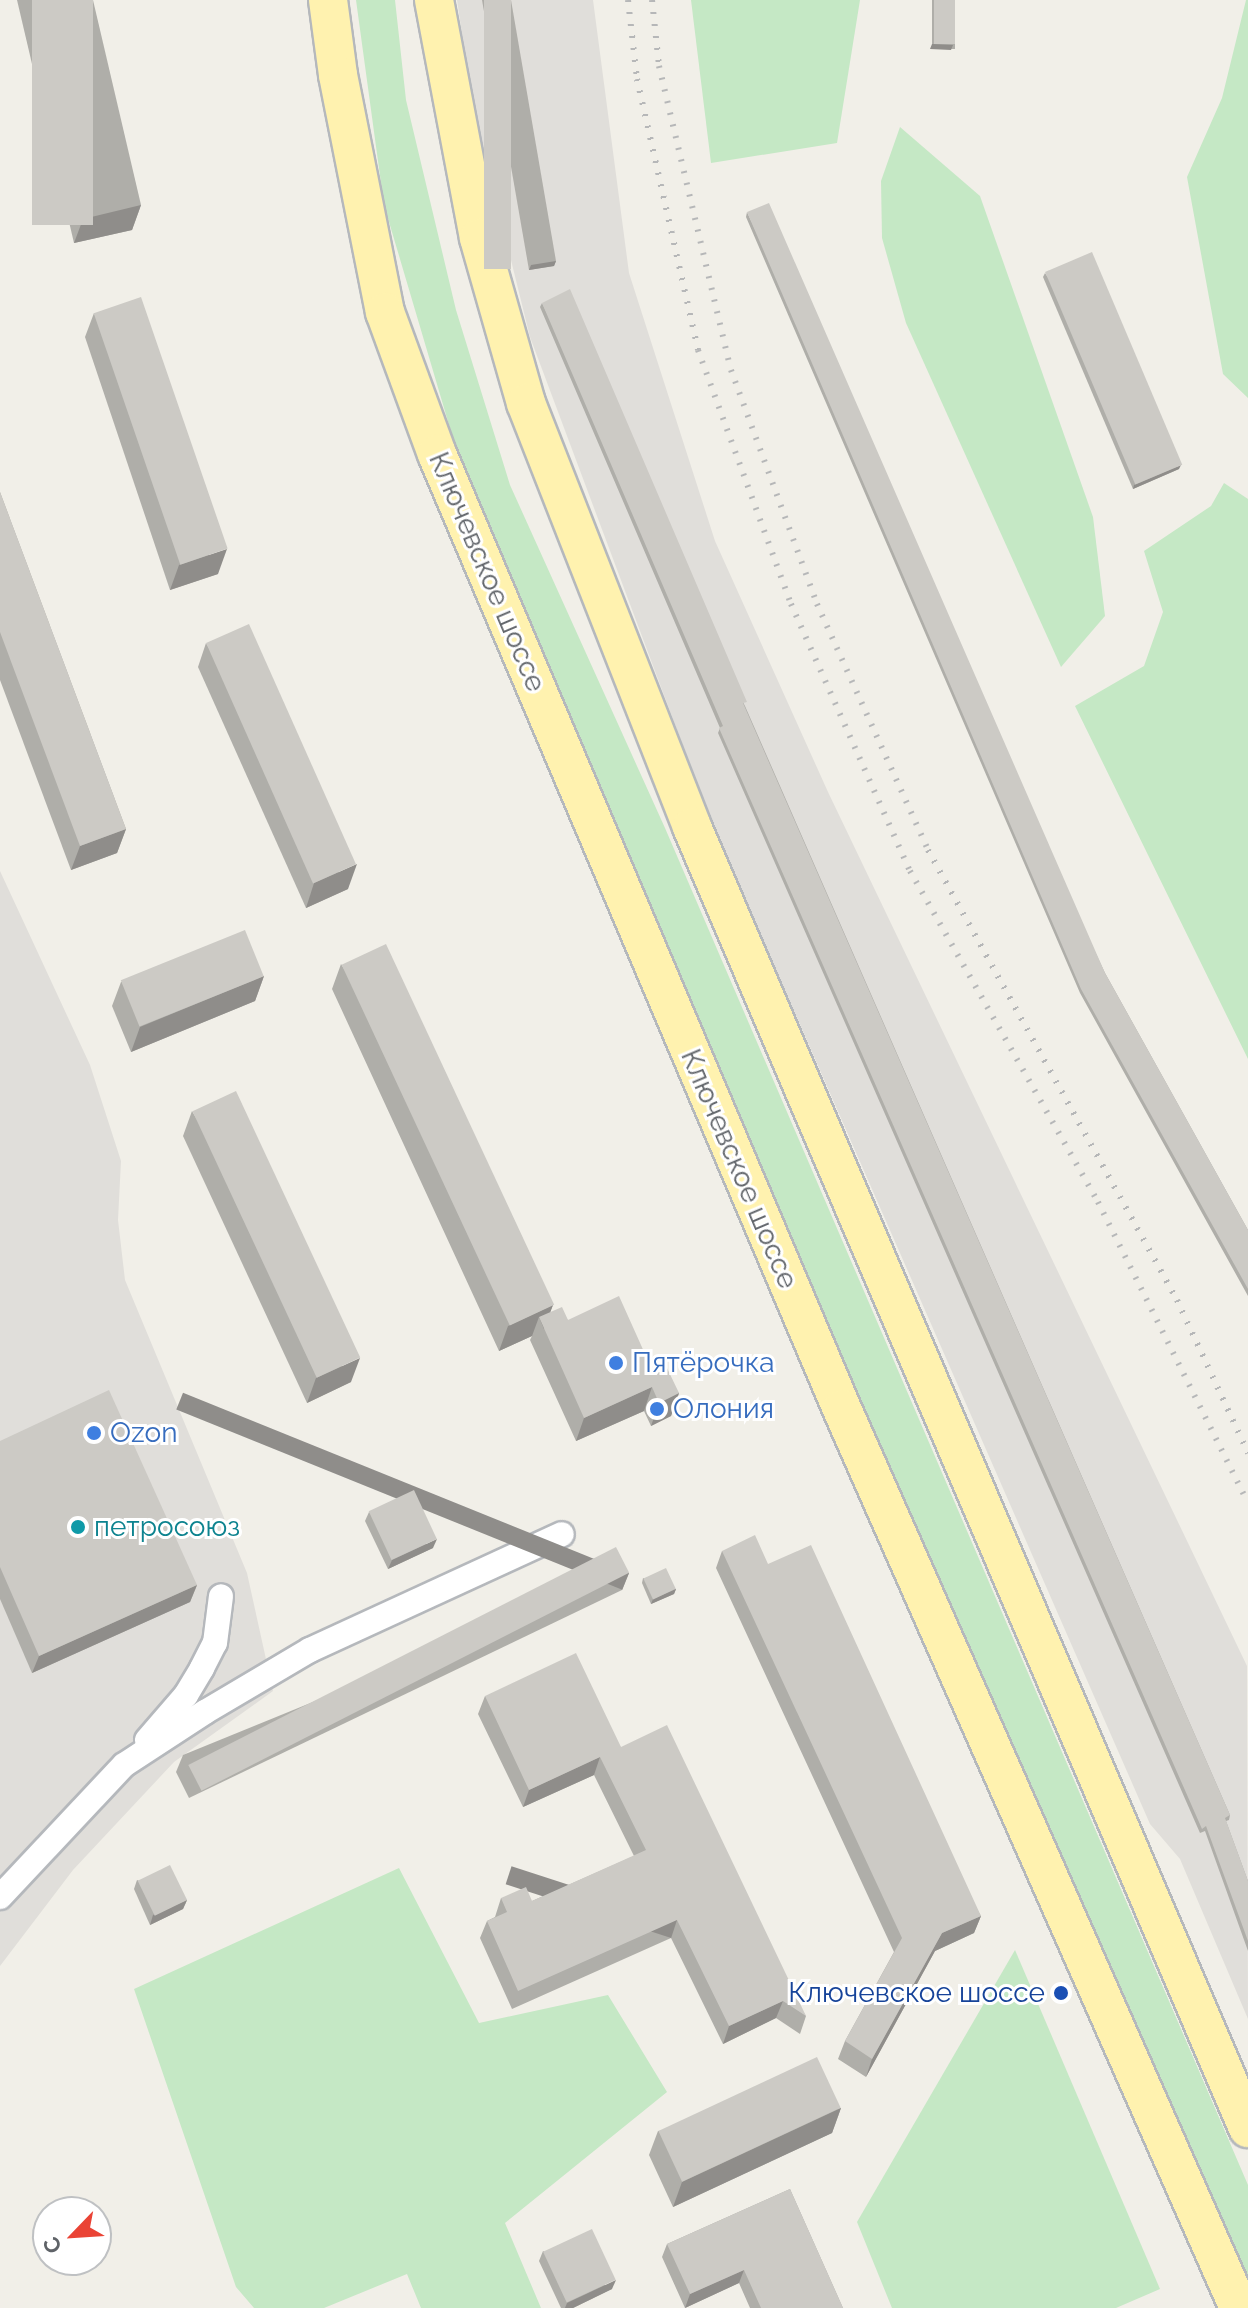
<!DOCTYPE html>
<meta charset="utf-8">
<style>
body{margin:0}
#map{position:relative;width:1248px;height:2308px;overflow:hidden;background:#f1efe8;font-family:Raleway,sans-serif}
div>[style]{position:absolute}
[style*='--x']{left:calc(var(--x)*1px);top:calc(var(--y)*1px);width:calc(var(--w)*1px);rotate:calc(var(--a)*1deg)}
.industrial>*{inset:0;background:#e0deda}
.green>*{inset:0;background:#c5e8c5}
.roads{filter:drop-shadow(2px 0 #b5b8bc) drop-shadow(-2px 0 #b5b8bc) drop-shadow(0 2px #b5b8bc) drop-shadow(0 -2px #b5b8bc)}
.street>*{height:24px;margin:-12px;padding:0 12px;transform-origin:12px;border-radius:12px;background:#fff}
.primary>*{height:38px;margin:-19px;padding:0 19px;transform-origin:19px;border-radius:19px;background:#fff2af}
.rail>*{height:6px;margin-top:-3px;transform-origin:0;background:repeating-linear-gradient(90deg,#b6b7b8 0 2px,transparent 0 12px)}
.wall>*{inset:0;background:#afaea9;transform-origin:0 0}
.shaded-wall>*{inset:0;background:#8f8d8a;transform-origin:0 0}
.building>*{inset:0;background:#cccac5;transform-origin:0 0}
.dots>*{width:22px;height:22px;translate:-50% -50%;box-sizing:border-box;border:4px solid #fff;border-radius:50%}
span{translate:-50% -50%;white-space:nowrap;text-align:center;line-height:1.15;-webkit-text-stroke:6px #fff;paint-order:stroke}
.street-label{font-size:28px;color:#5f6368}
.shop-label{font-size:28px;color:#366cbe}
.left{translate:0 -50%;text-align:left}
.culture-label{font-size:28px;color:#0d838f}
.transit-label{font-size:28px;color:#164399}
.right{translate:-100% -50%;text-align:right}
.north{position:absolute;left:32px;top:2196px;width:80px;height:80px;box-sizing:border-box;background:#fff;border:2px solid #bfc1c3;border-radius:50%;rotate:245deg;font-size:22px;font-weight:700;line-height:32px;text-align:center;color:#5f6368}
.north::after{content:'';display:block;margin:auto;width:28px;height:36px;background:#ea4335;clip-path:polygon(50% 0,100% 100%,50% 72%,0 100%)}
</style>
<div id="map">
<div class="industrial">
<i style="clip-path:polygon(457px 0,593px 0,629px 273px,715px 541px,828px 792px,1247px 1666px,1248px 2019px,1180px 1859px,1150px 1824px,713px 826px,530px 337px,472px 102px)"></i>
<i style="clip-path:polygon(0 871px,90px 1065px,121px 1161px,118px 1220px,125px 1280px,247px 1573px,273px 1691px,174px 1762px,73px 1870px,0 1966px)"></i>
</div>
<div class="green">
<i style="clip-path:polygon(356px 0,395px 0,406px 100px,456px 310px,510px 485px,665px 828px,1248px 2185px,1248px 2287px,609px 826px,452px 435px,384px 205px)"></i>
<i style="clip-path:polygon(691px 0,860px 0,837px 143px,711px 163px)"></i>
<i style="clip-path:polygon(1246px 0,1248px 0,1248px 398px,1223px 374px,1187px 177px,1222px 98px)"></i>
<i style="clip-path:polygon(900px 127px,980px 196px,1093px 517px,1105px 616px,1061px 667px,906px 323px,882px 238px,881px 181px)"></i>
<i style="clip-path:polygon(1224px 483px,1248px 499px,1248px 1059px,1075px 706px,1144px 666px,1163px 612px,1144px 551px,1211px 506px)"></i>
<i style="clip-path:polygon(399px 1868px,479px 2023px,608px 1995px,667px 2092px,505px 2223px,541px 2308px,421px 2308px,407px 2274px,324px 2308px,254px 2308px,236px 2287px,134px 1989px)"></i>
<i style="clip-path:polygon(1015px 1950px,1160px 2289px,1116px 2308px,892px 2308px,857px 2222px)"></i>
</div>
<div class="roads">
<div class="street">
<i style="--x:147;--y:1740;--w:60;--a:-49.1"></i>
<i style="--x:186;--y:1695;--w:31;--a:-59"></i>
<i style="--x:202;--y:1668;--w:28;--a:-63"></i>
<i style="--x:215;--y:1643;--w:47;--a:-82.7"></i>
<i style="--x:0;--y:1897;--w:181;--a:-46.8"></i>
<i style="--x:124;--y:1765;--w:97;--a:-33.2"></i>
<i style="--x:205;--y:1712;--w:122;--a:-30.6"></i>
<i style="--x:310;--y:1650;--w:277;--a:-24.7"></i>
</div>
<div class="primary">
<i style="--x:328;--y:0;--w:76;--a:82.4"></i>
<i style="--x:338;--y:75;--w:242;--a:78.8"></i>
<i style="--x:385;--y:312;--w:151;--a:69.9"></i>
<i style="--x:437;--y:454;--w:1037;--a:67.02"></i>
<i style="--x:842;--y:1409;--w:983;--a:66.17"></i>
<i style="--x:434;--y:0;--w:242;--a:79.3"></i>
<i style="--x:479;--y:238;--w:172;--a:74.1"></i>
<i style="--x:526;--y:403;--w:455;--a:68.6"></i>
<i style="--x:692;--y:827;--w:1415;--a:66.86"></i>
</div>
</div>
<div class="rail">
<i style="--x:628;--y:0;--w:80;--a:83.5"></i>
<i style="--x:637;--y:79;--w:278;--a:77.3"></i>
<i style="--x:698;--y:350;--w:270;--a:69.9"></i>
<i style="--x:791;--y:604;--w:292;--a:66"></i>
<i style="--x:910;--y:871;--w:381;--a:60.4"></i>
<i style="--x:1098;--y:1202;--w:336;--a:63.5"></i>
<i style="--x:652;--y:0;--w:66;--a:83.9"></i>
<i style="--x:659;--y:66;--w:312;--a:76.7"></i>
<i style="--x:731;--y:370;--w:249;--a:69.8"></i>
<i style="--x:817;--y:604;--w:270;--a:65.7"></i>
<i style="--x:928;--y:850;--w:514;--a:61.04"></i>
<i style="--x:1177;--y:1300;--w:169;--a:65.1"></i>
</div>
<div class="wall">
<i style="clip-path:polygon(17px 0,93px 0,141px 205px,132px 230px,74px 243px)"></i>
<i style="clip-path:polygon(482px 0,511px 0,556px 261px,554px 266px,529px 270px)"></i>
<i style="left:932px;top:0;width:23px;height:49px"></i>
<i style="clip-path:polygon(747px 212px,1105px 973px,1248px 1230px,1248px 1296px,1080px 993px,746px 217px)"></i>
<i style="clip-path:polygon(1045px 273px,1179px 469px,1133px 489px,1043px 277px)"></i>
<i style="clip-path:polygon(542px 303px,745px 706px,1230px 1815px,1229px 1820px,1226px 1821px,1248px 1881px,1248px 1951px,1205px 1831px,1200px 1833px,718px 733px,720px 728px,540px 307px)"></i>
<i style="clip-path:polygon(94px 313px,218px 574px,170px 590px,85px 337px)"></i>
<i style="clip-path:polygon(0 492px,126px 829px,117px 853px,71px 870px,0 680px)"></i>
<i style="clip-path:polygon(206px 643px,348px 889px,306px 908px,198px 667px)"></i>
<i style="clip-path:polygon(341px 964px,553px 1305px,550px 1312px,568px 1320px,654px 1374px,679px 1393px,671px 1416px,651px 1426px,644px 1411px,576px 1441px,530px 1340px,532px 1336px,499px 1351px,332px 989px)"></i>
<i style="clip-path:polygon(264px 976px,255px 1001px,131px 1052px,112px 1006px,121px 982px)"></i>
<i style="clip-path:polygon(192px 1111px,351px 1382px,307px 1403px,183px 1136px)"></i>
<i style="clip-path:polygon(0 1441px,197px 1585px,190px 1602px,32px 1673px,0 1599px)"></i>
<i style="clip-path:polygon(369px 1512px,433px 1548px,388px 1569px,365px 1521px)"></i>
<i style="clip-path:polygon(722px 1551px,768px 1564px,981px 1916px,974px 1933px,935px 1951px,866px 2077px,838px 2059px,845px 2041px,894px 1952px,716px 1568px)"></i>
<i style="clip-path:polygon(629px 1573px,622px 1590px,189px 1798px,176px 1772px,183px 1755px)"></i>
<i style="clip-path:polygon(643px 1578px,676px 1589px,674px 1594px,651px 1604px,642px 1583px)"></i>
<i style="clip-path:polygon(485px 1696px,621px 1747px,806px 2016px,800px 2034px,776px 2018px,723px 2044px,671px 1938px,512px 2009px,480px 1938px,487px 1921px,495px 1917px,501px 1898px,532px 1901px,634px 1856px,594px 1775px,523px 1807px,478px 1714px)"></i>
<i style="clip-path:polygon(137px 1880px,187px 1900px,183px 1909px,150px 1925px,134px 1889px)"></i>
<i style="clip-path:polygon(841px 2108px,832px 2133px,673px 2207px,649px 2155px,658px 2131px)"></i>
<i style="clip-path:polygon(790px 2189px,843px 2308px,750px 2308px,739px 2283px,685px 2308px,662px 2257px,667px 2244px)"></i>
<i style="clip-path:polygon(543px 2251px,612px 2289px,573px 2308px,561px 2308px,539px 2261px)"></i>
</div>
<div class="shaded-wall">
<i style="clip-path:polygon(932px 44px,953px 45px,951px 50px,930px 49px)"></i>
<i style="clip-path:polygon(141px 205px,132px 230px,74px 243px,83px 219px)"></i>
<i style="clip-path:polygon(556px 261px,554px 266px,529px 270px,531px 265px)"></i>
<i style="clip-path:polygon(1181px 465px,1179px 469px,1133px 489px,1134px 485px)"></i>
<i style="clip-path:polygon(227px 549px,218px 574px,170px 590px,179px 565px)"></i>
<i style="clip-path:polygon(126px 829px,117px 853px,71px 870px,80px 846px)"></i>
<i style="clip-path:polygon(357px 864px,348px 889px,306px 908px,314px 883px)"></i>
<i style="clip-path:polygon(264px 976px,255px 1001px,131px 1052px,140px 1027px)"></i>
<i style="clip-path:polygon(553px 1305px,544px 1329px,539px 1317px,532px 1336px,499px 1351px,508px 1326px)"></i>
<i style="clip-path:polygon(360px 1358px,351px 1382px,307px 1403px,316px 1378px)"></i>
<i style="clip-path:polygon(652px 1387px,644px 1411px,576px 1441px,584px 1418px)"></i>
<i style="clip-path:polygon(679px 1393px,671px 1416px,651px 1426px,659px 1403px)"></i>
<i style="clip-path:polygon(437px 1539px,433px 1548px,388px 1569px,392px 1560px)"></i>
<i style="left:629px;top:1573px;width:18px;height:481px;rotate:112deg"></i>
<i style="clip-path:polygon(197px 1585px,190px 1602px,32px 1673px,39px 1656px)"></i>
<i style="clip-path:polygon(676px 1589px,674px 1594px,651px 1604px,653px 1599px)"></i>
<i style="clip-path:polygon(600px 1757px,594px 1775px,523px 1807px,529px 1790px)"></i>
<i style="clip-path:polygon(187px 1900px,183px 1909px,150px 1925px,153px 1915px)"></i>
<i style="clip-path:polygon(981px 1916px,974px 1933px,935px 1951px,866px 2077px,872px 2059px,942px 1933px)"></i>
<i style="left:677px;top:1920px;width:19px;height:174px;rotate:108deg"></i>
<i style="clip-path:polygon(783px 2001px,776px 2018px,723px 2044px,729px 2026px)"></i>
<i style="clip-path:polygon(841px 2108px,832px 2133px,673px 2207px,682px 2182px)"></i>
<i style="clip-path:polygon(744px 2270px,739px 2283px,685px 2308px,690px 2294px)"></i>
<i style="clip-path:polygon(616px 2280px,612px 2289px,573px 2308px,565px 2308px,567px 2303px)"></i>
</div>
<div class="building">
<i style="left:32px;top:0;width:61px;height:225px"></i>
<i style="left:484px;top:0;width:27px;height:269px"></i>
<i style="left:934px;top:0;width:21px;height:44px"></i>
<i style="clip-path:polygon(769px 203px,1105px 973px,1248px 1230px,1248px 1289px,1081px 989px,747px 212px)"></i>
<i style="left:1092px;top:252px;width:231px;height:51px;rotate:67deg"></i>
<i style="clip-path:polygon(570px 289px,747px 702px,743px 703px,1230px 1815px,1225px 1818px,1248px 1881px,1248px 1941px,1206px 1826px,1202px 1829px,719px 728px,723px 726px,542px 303px)"></i>
<i style="left:141px;top:297px;width:266px;height:50px;rotate:71deg"></i>
<i style="clip-path:polygon(0 492px,126px 829px,80px 846px,0 632px)"></i>
<i style="left:249px;top:624px;width:263px;height:47px;rotate:66deg"></i>
<i style="left:245px;top:930px;width:50px;height:134px;rotate:68deg"></i>
<i style="left:386px;top:944px;width:398px;height:49px;rotate:65deg"></i>
<i style="left:236px;top:1091px;width:294px;height:48px;rotate:65deg"></i>
<i style="clip-path:polygon(619px 1296px,654px 1374px,667px 1368px,679px 1393px,659px 1403px,652px 1387px,584px 1418px,539px 1317px,562px 1307px,568px 1320px)"></i>
<i style="clip-path:polygon(109px 1390px,197px 1585px,39px 1656px,0 1567px,0 1441px)"></i>
<i style="left:414px;top:1490px;width:54px;height:50px;rotate:65deg"></i>
<i style="clip-path:polygon(755px 1535px,768px 1564px,811px 1545px,981px 1916px,942px 1933px,872px 2059px,845px 2041px,902px 1938px,722px 1551px)"></i>
<i style="left:616px;top:1547px;width:29px;height:480px;rotate:63deg"></i>
<i style="left:666px;top:1568px;width:23px;height:25px;rotate:65deg"></i>
<i style="clip-path:polygon(576px 1653px,621px 1747px,667px 1725px,806px 2016px,783px 2001px,729px 2026px,677px 1920px,518px 1991px,487px 1921px,507px 1912px,501px 1898px,526px 1887px,532px 1901px,646px 1850px,600px 1757px,529px 1790px,485px 1696px)"></i>
<i style="left:170px;top:1865px;width:39px;height:36px;rotate:64deg"></i>
<i style="left:817px;top:2057px;width:56px;height:175px;rotate:65deg"></i>
<i style="clip-path:polygon(790px 2189px,843px 2308px,761px 2308px,744px 2270px,690px 2294px,667px 2244px)"></i>
<i style="left:592px;top:2229px;width:56px;height:54px;rotate:65deg"></i>
</div>
<div class="dots">
<i style="left:616px;top:1363px;background:#3f7fe0"></i>
<i style="left:657px;top:1409px;background:#3f7fe0"></i>
<i style="left:94px;top:1433px;background:#3f7fe0"></i>
<i style="left:78px;top:1527px;background:#0f9aa8"></i>
<i style="left:1061px;top:1993px;background:#1a4fb4"></i>
</div>
<div class="street-label">
<span style="left:487px;top:572px;rotate:67deg">Ключевское шоссе</span>
<span style="left:739px;top:1169px;rotate:67deg">Ключевское шоссе</span>
</div>
<div class="shop-label">
<span class="left" style="left:632px;top:1363px">Пятёрочка</span>
<span class="left" style="left:673px;top:1409px">Олония</span>
<span class="left" style="left:110px;top:1433px">Ozon</span>
</div>
<div class="culture-label">
<span class="left" style="left:94px;top:1527px">петросоюз</span>
</div>
<div class="transit-label">
<span class="right" style="left:1045px;top:1993px">Ключевское шоссе</span>
</div>
<div class="north">С</div>
</div>
